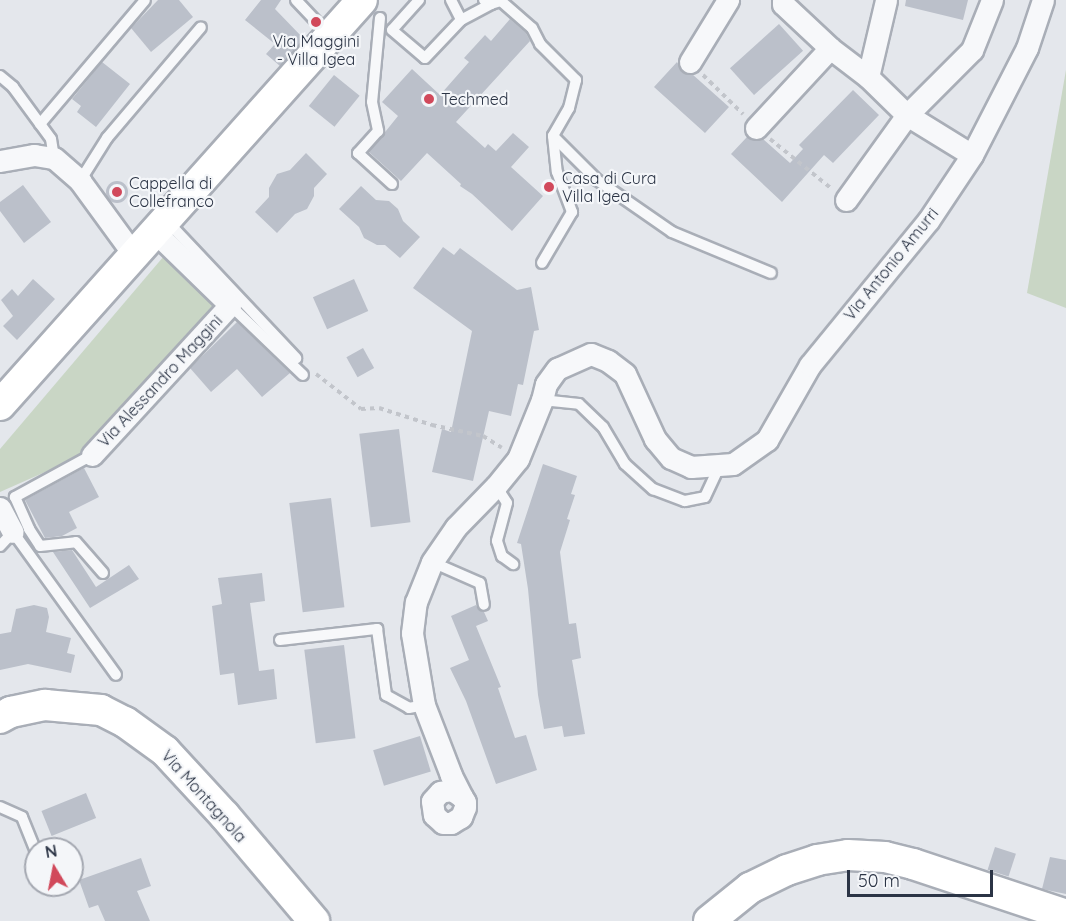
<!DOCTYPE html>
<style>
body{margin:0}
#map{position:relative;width:1066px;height:921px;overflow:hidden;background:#e4e7ec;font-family:Quicksand,sans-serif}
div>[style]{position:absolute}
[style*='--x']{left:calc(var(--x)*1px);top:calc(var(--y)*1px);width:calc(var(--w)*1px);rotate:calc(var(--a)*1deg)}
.green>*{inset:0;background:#c9d6c5}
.building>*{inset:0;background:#bbc0ca;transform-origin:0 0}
.round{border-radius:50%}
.path>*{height:4px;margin-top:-2px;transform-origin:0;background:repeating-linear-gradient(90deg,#c2c5cb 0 4.5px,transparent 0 9px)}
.roads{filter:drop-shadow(2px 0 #a9aeb7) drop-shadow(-2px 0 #a9aeb7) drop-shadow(0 2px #a9aeb7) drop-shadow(0 -2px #a9aeb7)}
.service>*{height:10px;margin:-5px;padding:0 5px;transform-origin:5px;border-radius:5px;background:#f7f8fa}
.minor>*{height:21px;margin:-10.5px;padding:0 10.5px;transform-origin:10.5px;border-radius:10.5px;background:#f7f8fa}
.secondary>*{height:30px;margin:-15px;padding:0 15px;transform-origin:15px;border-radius:15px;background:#fff}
.dots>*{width:16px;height:16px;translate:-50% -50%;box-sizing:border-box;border:3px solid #f4f6f9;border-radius:50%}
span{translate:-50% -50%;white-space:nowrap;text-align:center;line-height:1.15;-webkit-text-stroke:4.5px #f4f6f9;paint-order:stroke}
.poi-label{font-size:16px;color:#2b3445}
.left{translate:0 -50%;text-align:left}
.street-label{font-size:16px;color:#2b3445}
.north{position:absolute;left:24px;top:837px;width:60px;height:60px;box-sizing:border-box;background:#f4f6f9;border:2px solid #a4a8b1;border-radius:50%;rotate:350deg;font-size:16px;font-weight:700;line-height:24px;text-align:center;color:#2b3445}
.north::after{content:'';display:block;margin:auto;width:21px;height:27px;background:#d1495b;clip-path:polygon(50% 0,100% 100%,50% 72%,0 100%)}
.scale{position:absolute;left:847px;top:870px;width:146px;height:27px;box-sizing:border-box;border:3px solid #2b3445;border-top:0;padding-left:8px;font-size:18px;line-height:21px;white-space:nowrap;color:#2b3445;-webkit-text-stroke:4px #f4f6f9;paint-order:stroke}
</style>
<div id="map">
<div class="green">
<i style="clip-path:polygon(1066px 70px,1066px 308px,1027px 293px)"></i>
<i style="clip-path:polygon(164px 256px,215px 307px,79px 457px,0 492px,0 449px)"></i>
</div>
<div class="building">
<i style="clip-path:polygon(158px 0,179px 0,193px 17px,151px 52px,131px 28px)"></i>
<i style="clip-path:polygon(261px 0,281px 0,275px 9px,304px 39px,280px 66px,266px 54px,275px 44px,245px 20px)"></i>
<i style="clip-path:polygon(906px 0,968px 0,963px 20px,905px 6px)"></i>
<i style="clip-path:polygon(510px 19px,526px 33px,530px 41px,456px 122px,485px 148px,488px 144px,496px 151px,513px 133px,529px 147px,511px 167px,543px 196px,512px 231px,472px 194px,460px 186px,461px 184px,427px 153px,401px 181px,369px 152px,398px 116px,382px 102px,412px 69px,440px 95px,469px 62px,464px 58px,485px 35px,491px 41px)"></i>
<i style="left:779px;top:24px;width:36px;height:66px;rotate:48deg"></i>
<i style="clip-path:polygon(102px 62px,130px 84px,96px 127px,77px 112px,81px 106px,72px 99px)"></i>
<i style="clip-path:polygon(677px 62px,683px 72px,692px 74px,729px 107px,705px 133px,654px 87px)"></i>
<i style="left:334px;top:75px;width:33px;height:40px;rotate:39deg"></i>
<i style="clip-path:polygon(853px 90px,879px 115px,833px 163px,824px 155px,782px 202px,731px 154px,747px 137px,754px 140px,763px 139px,790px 163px,803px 149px,799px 145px)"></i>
<i style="clip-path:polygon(306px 153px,327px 174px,314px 188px,314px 196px,307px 209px,295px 214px,277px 233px,255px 212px,269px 197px,269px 188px,277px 174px,290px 170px)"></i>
<i class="round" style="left:106px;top:181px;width:22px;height:22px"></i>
<i style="clip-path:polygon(23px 185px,51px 222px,24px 243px,0 211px,0 202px)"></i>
<i style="clip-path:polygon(361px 186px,376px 200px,389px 201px,398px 209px,403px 221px,420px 237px,400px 258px,385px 245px,377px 245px,364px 238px,359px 227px,339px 209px)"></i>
<i style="clip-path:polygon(443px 247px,454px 255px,460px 248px,517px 290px,531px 287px,539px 330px,534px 331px,523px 385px,518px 384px,511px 416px,489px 411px,473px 481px,432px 472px,442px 429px,451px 432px,472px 331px,413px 288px)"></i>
<i style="clip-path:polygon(33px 279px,55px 299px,17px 340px,3px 326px,13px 316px,1px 300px,12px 289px,18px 296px)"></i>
<i style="left:354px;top:279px;width:35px;height:45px;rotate:66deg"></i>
<i style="clip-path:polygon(237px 322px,290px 373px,262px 397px,237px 369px,211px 392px,190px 368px)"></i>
<i style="left:363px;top:348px;width:23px;height:19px;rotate:61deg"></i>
<i style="left:399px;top:429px;width:94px;height:40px;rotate:83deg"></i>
<i style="clip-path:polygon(543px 464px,577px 476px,571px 494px,575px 495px,567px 519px,570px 520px,560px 552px,569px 624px,576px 623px,581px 658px,572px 660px,585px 734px,564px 737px,562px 726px,544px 729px,538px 695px,528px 589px,521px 544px,517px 543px)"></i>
<i style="clip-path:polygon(84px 468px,99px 497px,69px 512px,77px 528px,62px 536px,45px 538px,25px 500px)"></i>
<i style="left:331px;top:498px;width:110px;height:42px;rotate:83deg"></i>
<i style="clip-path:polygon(72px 550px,96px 587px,129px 565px,139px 579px,90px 608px,53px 552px)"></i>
<i style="clip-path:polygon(262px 573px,265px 601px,250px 603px,259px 671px,274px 669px,277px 699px,238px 705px,234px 673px,220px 675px,212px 606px,222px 604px,218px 578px)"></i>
<i style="clip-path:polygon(34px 605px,47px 608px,49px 617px,46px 632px,71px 638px,67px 653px,75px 655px,71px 673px,28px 664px,0 670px,0 634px,11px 632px,16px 609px)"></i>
<i style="clip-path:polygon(476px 605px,479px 610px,484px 612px,488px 621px,476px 626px,501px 687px,498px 688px,515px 738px,526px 735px,537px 770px,496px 784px,466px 701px,450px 668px,469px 660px,451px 616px)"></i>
<i style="left:344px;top:645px;width:94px;height:40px;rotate:83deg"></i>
<i style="left:420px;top:736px;width:37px;height:49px;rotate:73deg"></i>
<i style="left:86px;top:793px;width:27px;height:48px;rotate:68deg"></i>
<i style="left:995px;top:847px;width:22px;height:24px;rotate:18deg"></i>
<i style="clip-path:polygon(1050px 857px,1066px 860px,1066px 894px,1042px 889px)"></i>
<i style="clip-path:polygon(141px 858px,151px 886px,137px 891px,150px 921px,105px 921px,98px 905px,89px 908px,79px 880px)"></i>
</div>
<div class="path">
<i style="--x:703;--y:75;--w:56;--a:44.3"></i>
<i style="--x:770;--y:139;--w:80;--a:38.9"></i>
<i style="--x:316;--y:374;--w:57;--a:37.9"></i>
<i style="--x:361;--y:409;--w:18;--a:-3"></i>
<i style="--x:379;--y:408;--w:56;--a:17.8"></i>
<i style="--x:432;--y:425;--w:52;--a:12.2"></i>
<i style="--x:483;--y:436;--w:22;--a:32"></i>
</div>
<div class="roads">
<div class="service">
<i style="--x:296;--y:0;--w:48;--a:46.7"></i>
<i style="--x:419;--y:0;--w:40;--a:132"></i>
<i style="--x:392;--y:30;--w:43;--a:40.3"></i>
<i style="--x:425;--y:58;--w:52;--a:-46.5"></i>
<i style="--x:461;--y:20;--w:34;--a:-28"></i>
<i style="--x:491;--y:4;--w:8;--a:-150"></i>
<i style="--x:451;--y:0;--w:22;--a:63"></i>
<i style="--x:491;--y:4;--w:10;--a:-17"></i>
<i style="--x:501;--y:1;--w:41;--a:41.1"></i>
<i style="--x:532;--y:28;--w:18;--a:63"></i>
<i style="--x:540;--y:44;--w:51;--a:45"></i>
<i style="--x:576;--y:80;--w:29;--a:104"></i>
<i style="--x:569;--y:108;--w:32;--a:120"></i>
<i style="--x:553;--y:136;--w:36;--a:84"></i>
<i style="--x:557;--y:172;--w:43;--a:69.4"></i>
<i style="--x:572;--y:212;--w:59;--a:120.5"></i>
<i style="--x:380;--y:18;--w:84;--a:95.4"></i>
<i style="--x:372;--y:102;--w:30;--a:78"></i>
<i style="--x:378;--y:131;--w:30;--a:132"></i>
<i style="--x:358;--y:153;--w:46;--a:42.4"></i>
<i style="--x:0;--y:76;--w:17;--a:40"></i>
<i style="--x:13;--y:87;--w:64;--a:53.8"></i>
<i style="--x:51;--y:139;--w:19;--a:81"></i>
<i style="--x:40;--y:124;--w:162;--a:-49.7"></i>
<i style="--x:553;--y:136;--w:62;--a:45"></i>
<i style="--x:597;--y:180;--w:91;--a:34.7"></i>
<i style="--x:672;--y:232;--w:107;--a:22.5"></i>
<i style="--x:80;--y:181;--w:51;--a:-57.9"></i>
<i style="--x:107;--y:138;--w:145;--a:-49.7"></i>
<i style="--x:166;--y:220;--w:190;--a:46.7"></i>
<i style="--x:230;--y:305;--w:101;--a:43.8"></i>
<i style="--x:542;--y:400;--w:37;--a:6"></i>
<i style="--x:579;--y:404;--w:33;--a:44"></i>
<i style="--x:603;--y:427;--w:43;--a:59.3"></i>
<i style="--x:625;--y:464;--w:38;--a:42"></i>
<i style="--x:653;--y:489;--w:34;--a:21"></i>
<i style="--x:685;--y:501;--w:20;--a:-11"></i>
<i style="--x:705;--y:497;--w:33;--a:-65"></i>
<i style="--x:92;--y:455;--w:88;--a:151.4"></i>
<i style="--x:15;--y:497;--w:35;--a:66"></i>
<i style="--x:29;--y:529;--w:20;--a:57"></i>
<i style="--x:40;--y:546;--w:36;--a:-6"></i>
<i style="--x:76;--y:542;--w:41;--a:48.9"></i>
<i style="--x:496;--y:486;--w:20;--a:57"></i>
<i style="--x:507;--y:503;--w:39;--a:105"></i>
<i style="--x:497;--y:541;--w:16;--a:72"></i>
<i style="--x:502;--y:556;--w:14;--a:36"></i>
<i style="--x:0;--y:546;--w:19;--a:-47"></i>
<i style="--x:13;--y:532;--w:176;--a:54.2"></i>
<i style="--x:432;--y:562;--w:52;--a:23.6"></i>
<i style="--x:480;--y:583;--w:22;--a:80"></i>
<i style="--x:280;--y:640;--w:98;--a:-6.5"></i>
<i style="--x:377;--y:629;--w:67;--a:82.2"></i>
<i style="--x:386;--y:695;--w:26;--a:29"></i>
<i style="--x:409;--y:708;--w:15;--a:-11"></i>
<i style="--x:0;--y:807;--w:24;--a:24"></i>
<i style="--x:22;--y:817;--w:37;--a:68"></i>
<i style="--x:50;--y:885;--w:1;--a:90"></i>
</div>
<div class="minor">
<i style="--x:783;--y:0;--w:4;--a:90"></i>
<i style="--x:783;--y:4;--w:64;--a:43.1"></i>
<i style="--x:830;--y:48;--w:48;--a:37.3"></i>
<i style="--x:868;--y:77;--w:54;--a:44.3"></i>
<i style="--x:907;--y:115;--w:76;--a:31.6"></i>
<i style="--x:690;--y:62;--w:73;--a:-58.5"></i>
<i style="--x:868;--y:77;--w:79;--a:-76.8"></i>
<i style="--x:756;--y:128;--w:109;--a:-47.2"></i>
<i style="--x:0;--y:161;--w:35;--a:-10"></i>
<i style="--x:34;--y:155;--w:20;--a:9"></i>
<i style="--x:54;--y:158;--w:35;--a:41"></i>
<i style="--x:80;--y:181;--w:92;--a:53.9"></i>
<i style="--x:846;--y:200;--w:105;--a:-54.3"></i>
<i style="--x:907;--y:115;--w:92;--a:-45"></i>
<i style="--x:972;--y:50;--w:54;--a:-68.2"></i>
<i style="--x:92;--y:455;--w:204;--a:-47.4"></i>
<i style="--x:230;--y:305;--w:105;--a:-135.8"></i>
<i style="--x:0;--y:508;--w:27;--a:62"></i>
<i style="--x:462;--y:797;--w:12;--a:-145"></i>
<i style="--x:452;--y:790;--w:12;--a:171"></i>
<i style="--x:440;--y:792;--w:12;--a:132"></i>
<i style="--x:432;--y:801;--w:14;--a:82"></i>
<i style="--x:434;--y:815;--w:12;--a:42"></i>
<i style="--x:443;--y:823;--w:8;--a:0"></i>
<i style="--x:451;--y:823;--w:12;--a:-31"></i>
<i style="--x:461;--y:817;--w:11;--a:-68"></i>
<i style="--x:465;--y:807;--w:5;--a:-90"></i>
<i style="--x:465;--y:802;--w:6;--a:-121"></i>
<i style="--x:462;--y:797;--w:25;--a:-117"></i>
<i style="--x:451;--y:775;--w:75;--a:-111.1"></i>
<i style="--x:424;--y:705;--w:73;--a:-99.5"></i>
<i style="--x:412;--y:633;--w:31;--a:-83"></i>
<i style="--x:416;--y:602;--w:43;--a:-68.2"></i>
<i style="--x:432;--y:562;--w:42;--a:-55.6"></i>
<i style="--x:456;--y:527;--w:57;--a:-45.7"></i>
<i style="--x:496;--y:486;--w:35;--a:-51"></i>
<i style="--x:518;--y:459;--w:64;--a:-67.9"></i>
<i style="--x:542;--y:400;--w:16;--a:-76"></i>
<i style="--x:546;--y:384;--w:19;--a:-54"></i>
<i style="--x:557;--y:369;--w:37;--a:-24"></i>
<i style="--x:591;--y:354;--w:18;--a:22"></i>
<i style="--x:608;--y:361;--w:21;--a:37"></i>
<i style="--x:625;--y:374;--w:72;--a:65.2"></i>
<i style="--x:655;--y:439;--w:25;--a:50"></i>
<i style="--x:671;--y:458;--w:22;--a:24"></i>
<i style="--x:691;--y:467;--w:42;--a:-4.1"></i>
<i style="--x:733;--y:464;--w:42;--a:-35.2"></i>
<i style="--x:767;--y:440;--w:86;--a:-60.2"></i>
<i style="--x:810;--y:365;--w:186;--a:-50.7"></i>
<i style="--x:928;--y:221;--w:79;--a:-56.3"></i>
<i style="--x:972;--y:155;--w:120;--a:-62.8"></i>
<i style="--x:1027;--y:48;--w:51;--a:-71.6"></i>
</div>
<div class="secondary">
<i style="--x:0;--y:405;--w:543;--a:-48.21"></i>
<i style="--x:0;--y:718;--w:13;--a:-29"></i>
<i style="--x:11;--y:712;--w:35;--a:-12"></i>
<i style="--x:45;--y:705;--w:56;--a:5.1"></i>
<i style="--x:101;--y:710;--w:27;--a:27"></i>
<i style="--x:125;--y:722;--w:49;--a:35.9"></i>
<i style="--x:165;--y:751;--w:88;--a:47.3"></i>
<i style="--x:225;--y:816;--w:138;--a:49.7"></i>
<i style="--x:709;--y:921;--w:53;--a:-38.8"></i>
<i style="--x:750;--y:888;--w:41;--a:-25.9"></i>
<i style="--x:787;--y:870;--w:32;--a:-18"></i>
<i style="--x:817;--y:860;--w:31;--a:-9"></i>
<i style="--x:848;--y:855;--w:37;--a:3"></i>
<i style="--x:885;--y:857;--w:29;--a:14"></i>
<i style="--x:913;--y:864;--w:161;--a:18.4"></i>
</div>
</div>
<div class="dots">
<i style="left:316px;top:22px;background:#d1495b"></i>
<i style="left:429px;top:99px;background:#d1495b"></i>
<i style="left:549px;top:187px;background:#d1495b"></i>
<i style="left:117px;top:192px;background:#d1495b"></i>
</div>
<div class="poi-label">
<span style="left:316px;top:50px">Via Maggini<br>- Villa Igea</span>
<span class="left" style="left:441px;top:99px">Techmed</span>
<span class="left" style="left:562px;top:187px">Casa di Cura<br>Villa Igea</span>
<span class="left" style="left:129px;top:192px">Cappella di<br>Collefranco</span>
</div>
<div class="street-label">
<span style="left:891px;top:264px;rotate:-51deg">Via Antonio Amurri</span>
<span style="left:160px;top:381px;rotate:-47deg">Via Alessandro Maggini</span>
<span style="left:204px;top:796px;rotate:48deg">Via Montagnola</span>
</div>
<div class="north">N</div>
<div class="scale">50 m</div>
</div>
